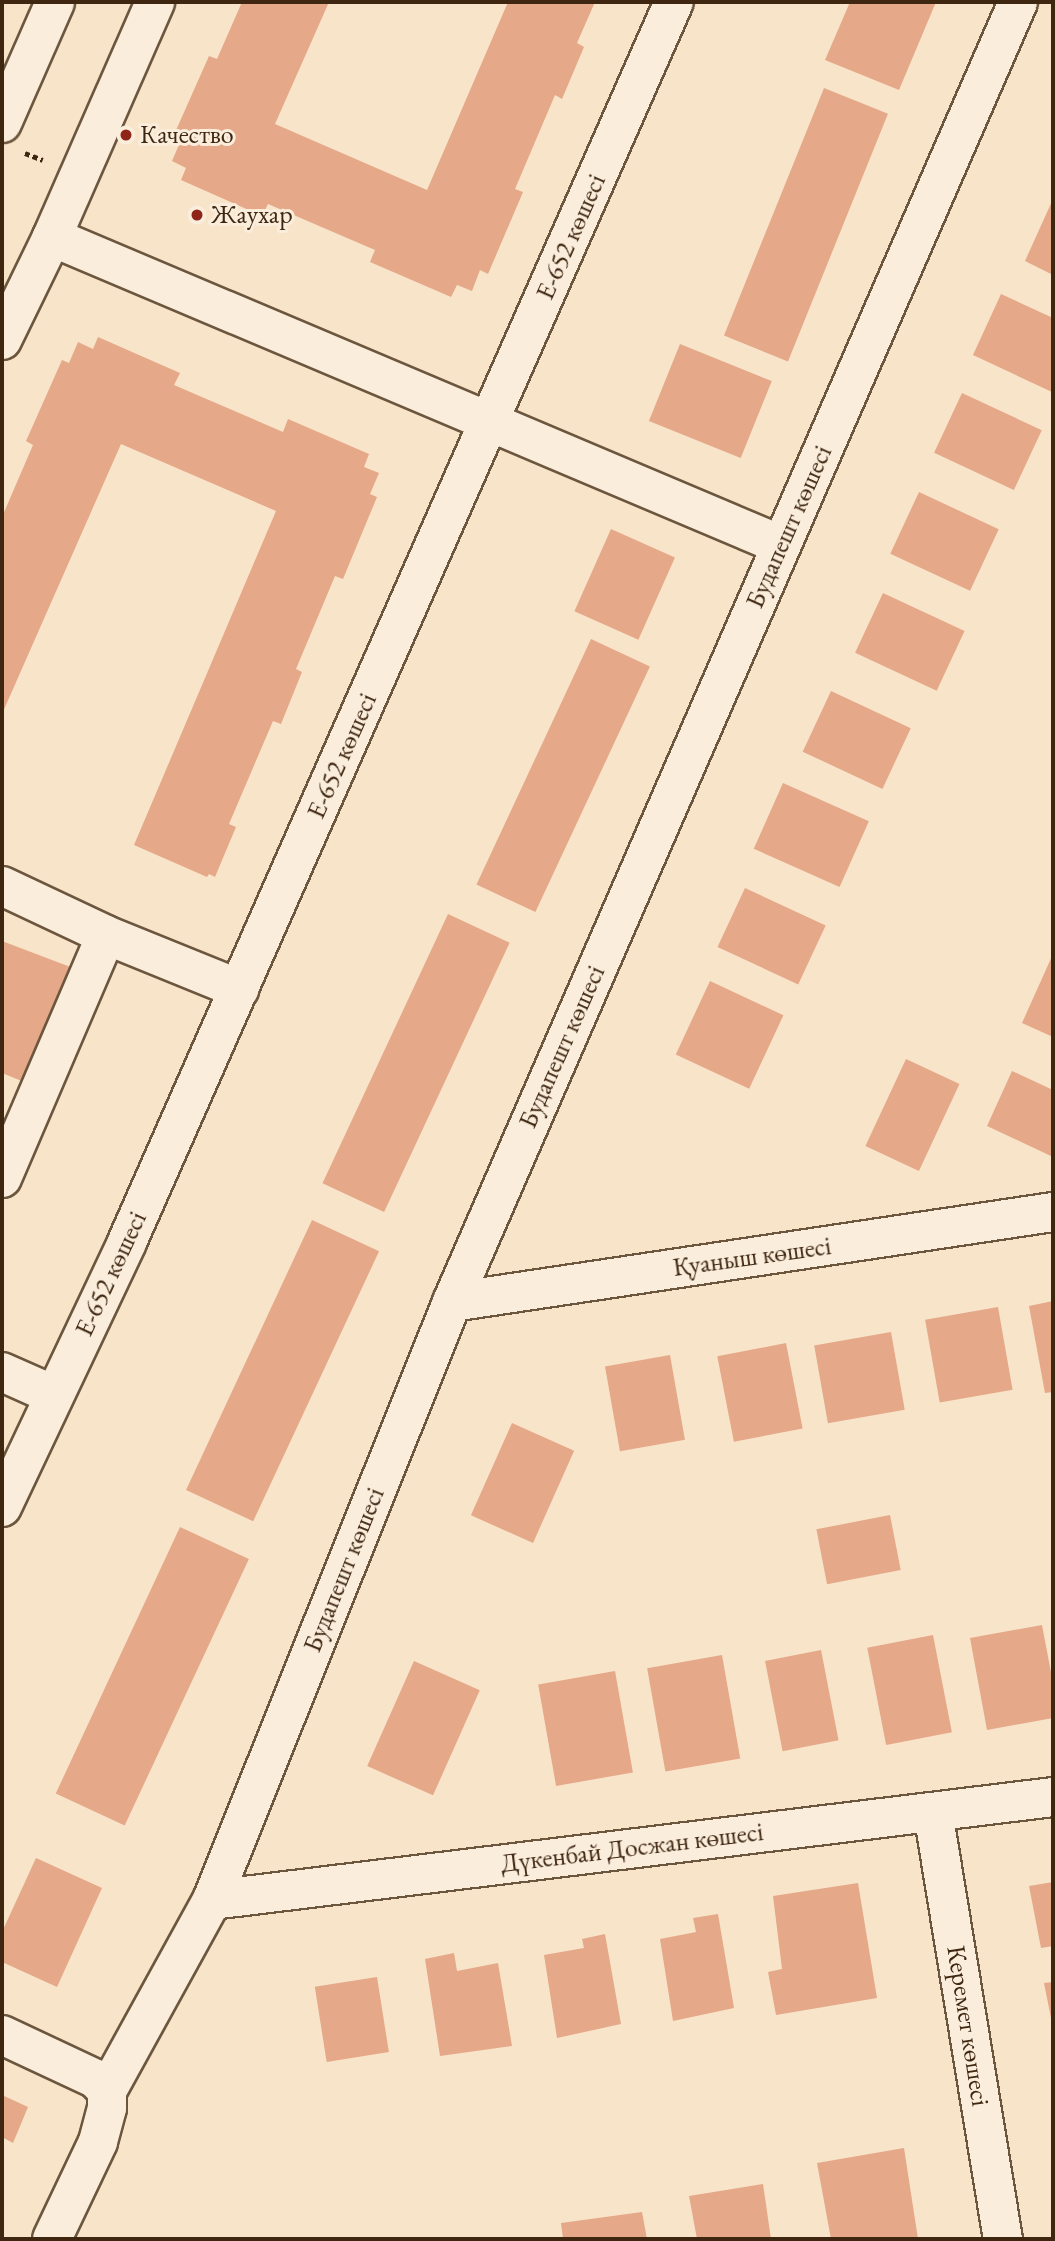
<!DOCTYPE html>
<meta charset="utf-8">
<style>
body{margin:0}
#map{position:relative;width:1055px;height:2241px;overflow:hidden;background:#f8e4c9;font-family:"EB Garamond",serif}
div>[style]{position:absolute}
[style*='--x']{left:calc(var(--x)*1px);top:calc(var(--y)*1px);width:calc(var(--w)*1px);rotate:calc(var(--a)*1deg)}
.building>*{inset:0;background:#e5a889;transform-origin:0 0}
.path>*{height:4.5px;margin-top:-2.25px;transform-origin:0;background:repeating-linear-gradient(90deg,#3e2610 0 5px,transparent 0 8.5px)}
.roads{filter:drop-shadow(2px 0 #6c563e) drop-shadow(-2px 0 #6c563e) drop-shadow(0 2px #6c563e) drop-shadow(0 -2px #6c563e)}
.minor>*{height:38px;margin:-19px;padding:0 19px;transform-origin:19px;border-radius:19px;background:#faeddc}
.dots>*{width:19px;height:19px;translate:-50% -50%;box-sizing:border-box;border:4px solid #faeddc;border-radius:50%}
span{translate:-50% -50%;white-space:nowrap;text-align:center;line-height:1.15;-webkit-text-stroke:6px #faeddc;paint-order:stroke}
.poi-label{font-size:26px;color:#3e2610}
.left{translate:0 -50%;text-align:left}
.street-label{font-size:26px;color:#3e2610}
.frame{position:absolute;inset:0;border:4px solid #3e2610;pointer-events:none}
</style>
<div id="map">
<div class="building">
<i style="clip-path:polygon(242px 2px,329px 2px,275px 124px,427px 190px,508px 2px,595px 2px,577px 43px,584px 47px,562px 99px,555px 95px,515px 189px,523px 192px,488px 274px,480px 270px,472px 291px,457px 285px,451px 297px,370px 262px,375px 250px,268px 204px,262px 216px,181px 180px,186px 168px,172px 161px,181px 140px,173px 137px,209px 56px,217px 59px)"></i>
<i style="clip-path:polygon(850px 2px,936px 2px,899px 90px,825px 60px)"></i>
<i style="left:824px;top:88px;width:69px;height:267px;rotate:22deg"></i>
<i style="clip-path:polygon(1053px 199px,1053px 275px,1025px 261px)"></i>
<i style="clip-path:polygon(1001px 294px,1053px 318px,1052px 392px,973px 355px)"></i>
<i style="clip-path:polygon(98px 337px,180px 373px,174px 385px,283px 432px,288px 419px,369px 454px,364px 467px,379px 473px,370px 494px,377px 497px,343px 579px,335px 576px,296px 669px,302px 672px,281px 724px,273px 721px,229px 824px,236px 827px,215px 877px,209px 874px,207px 877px,134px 845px,276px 511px,121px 444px,2px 714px,2px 517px,33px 445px,26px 441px,62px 360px,69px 363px,78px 342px,93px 349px)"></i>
<i style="left:680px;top:344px;width:99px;height:83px;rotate:22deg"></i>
<i style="left:962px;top:393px;width:88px;height:66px;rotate:25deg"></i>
<i style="left:919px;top:492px;width:88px;height:68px;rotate:25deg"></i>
<i style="left:611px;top:529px;width:70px;height:90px;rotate:24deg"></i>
<i style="left:883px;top:593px;width:90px;height:66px;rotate:25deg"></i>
<i style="left:591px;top:639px;width:65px;height:271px;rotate:25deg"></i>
<i style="left:831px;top:691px;width:88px;height:67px;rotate:25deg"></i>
<i style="left:783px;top:783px;width:94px;height:72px;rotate:24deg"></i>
<i style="left:745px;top:888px;width:89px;height:65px;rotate:25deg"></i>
<i style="left:448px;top:914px;width:68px;height:297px;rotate:25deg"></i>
<i style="clip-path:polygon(2px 941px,73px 968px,29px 1084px,2px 1073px)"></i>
<i style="clip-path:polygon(1053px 954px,1053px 1037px,1022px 1023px)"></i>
<i style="left:710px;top:981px;width:81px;height:81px;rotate:25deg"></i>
<i style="left:906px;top:1059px;width:59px;height:96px;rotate:25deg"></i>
<i style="clip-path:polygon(1012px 1071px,1053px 1090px,1053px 1157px,987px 1126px)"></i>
<i style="left:312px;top:1220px;width:74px;height:298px;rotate:25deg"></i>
<i style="clip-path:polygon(1053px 1301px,1053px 1392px,1045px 1393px,1029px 1306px)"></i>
<i style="left:998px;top:1307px;width:84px;height:74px;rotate:80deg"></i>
<i style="left:891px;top:1332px;width:79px;height:78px;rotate:80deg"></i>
<i style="left:786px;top:1343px;width:87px;height:70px;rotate:79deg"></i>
<i style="left:670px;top:1355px;width:86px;height:66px;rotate:80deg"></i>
<i style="left:512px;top:1423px;width:68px;height:101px;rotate:24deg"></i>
<i style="left:890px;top:1515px;width:56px;height:75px;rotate:79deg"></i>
<i style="left:180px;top:1527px;width:76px;height:294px;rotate:25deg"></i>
<i style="clip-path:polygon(1042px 1625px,1053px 1683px,1053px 1718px,987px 1730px,970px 1638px)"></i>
<i style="left:933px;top:1635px;width:99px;height:67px;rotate:79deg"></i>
<i style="left:821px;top:1650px;width:92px;height:57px;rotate:79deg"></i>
<i style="left:722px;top:1655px;width:105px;height:76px;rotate:80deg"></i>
<i style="left:414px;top:1661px;width:72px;height:115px;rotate:24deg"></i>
<i style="left:615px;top:1671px;width:103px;height:78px;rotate:80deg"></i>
<i style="clip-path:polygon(36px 1858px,102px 1888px,57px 1987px,2px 1962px,2px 1932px)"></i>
<i style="clip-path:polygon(1053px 1882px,1053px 1946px,1041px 1948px,1029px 1886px)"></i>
<i style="clip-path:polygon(858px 1883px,877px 1998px,776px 2015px,768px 1972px,782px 1969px,773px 1896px)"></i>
<i style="clip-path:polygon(718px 1914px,734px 2008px,673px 2021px,660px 1939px,696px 1932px,693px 1918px)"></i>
<i style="clip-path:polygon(605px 1934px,621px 2024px,557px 2038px,544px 1955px,584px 1948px,582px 1939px)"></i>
<i style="clip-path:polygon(454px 1953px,457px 1971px,498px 1963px,512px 2046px,440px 2056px,425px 1959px)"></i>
<i style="left:377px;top:1977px;width:76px;height:63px;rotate:81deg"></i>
<i style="clip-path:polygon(1053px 1982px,1053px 2023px,1052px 2023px,1044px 1983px)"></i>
<i style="clip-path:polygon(2px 2095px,28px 2107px,13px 2143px,2px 2137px)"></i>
<i style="clip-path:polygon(904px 2148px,918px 2239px,831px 2239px,817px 2163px)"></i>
<i style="clip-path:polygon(763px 2184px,771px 2239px,697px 2239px,689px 2196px)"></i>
<i style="clip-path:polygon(642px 2212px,647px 2239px,563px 2239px,561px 2223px)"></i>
</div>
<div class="path">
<i style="--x:25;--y:153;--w:19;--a:21"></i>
</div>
<div class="roads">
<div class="minor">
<i style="--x:2;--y:123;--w:132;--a:-66.3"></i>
<i style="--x:52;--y:237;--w:791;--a:22.9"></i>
<i style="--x:2;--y:340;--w:114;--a:-64.1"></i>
<i style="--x:52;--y:237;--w:257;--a:-66.3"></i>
<i style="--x:2;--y:886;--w:115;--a:25.2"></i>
<i style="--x:106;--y:935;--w:144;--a:22.1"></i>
<i style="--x:2;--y:1178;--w:264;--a:-66.8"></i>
<i style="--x:452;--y:1302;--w:608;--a:-8.52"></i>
<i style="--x:2;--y:1372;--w:57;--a:23.9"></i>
<i style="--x:2;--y:1507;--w:293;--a:-64.7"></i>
<i style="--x:127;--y:1242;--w:1355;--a:-66.2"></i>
<i style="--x:933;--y:1812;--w:433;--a:80.7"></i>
<i style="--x:212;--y:1900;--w:847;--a:-6.98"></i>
<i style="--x:2;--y:2035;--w:104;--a:25.1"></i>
<i style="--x:96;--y:2079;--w:16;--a:47"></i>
<i style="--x:107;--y:2091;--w:17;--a:90"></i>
<i style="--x:107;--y:2108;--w:35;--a:105"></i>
<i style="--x:98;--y:2142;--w:107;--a:115.4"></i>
<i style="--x:107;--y:2091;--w:218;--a:-61.2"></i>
<i style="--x:212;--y:1900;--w:644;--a:-68.13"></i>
<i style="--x:452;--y:1302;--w:1418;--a:-66.47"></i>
</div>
</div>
<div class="dots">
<i style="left:126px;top:135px;background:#8f2418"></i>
<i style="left:197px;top:215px;background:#8f2418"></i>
</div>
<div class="poi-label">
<span class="left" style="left:140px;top:135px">Качество</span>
<span class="left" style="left:211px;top:215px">Жаухар</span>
</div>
<div class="street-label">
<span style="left:571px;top:237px;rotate:-66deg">Е-652 көшесі</span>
<span style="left:789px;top:527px;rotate:-66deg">Будапешт көшесі</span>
<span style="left:342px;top:756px;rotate:-66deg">Е-652 көшесі</span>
<span style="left:562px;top:1047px;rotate:-66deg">Будапешт көшесі</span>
<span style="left:752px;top:1257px;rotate:-8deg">Қуаныш көшесі</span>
<span style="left:111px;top:1274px;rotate:-65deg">Е-652 көшесі</span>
<span style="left:344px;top:1570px;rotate:-68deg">Будапешт көшесі</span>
<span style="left:632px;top:1848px;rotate:-7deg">Дүкенбай Досжан көшесі</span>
<span style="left:968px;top:2026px;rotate:81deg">Керемет көшесі</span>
</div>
<div class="frame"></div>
</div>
